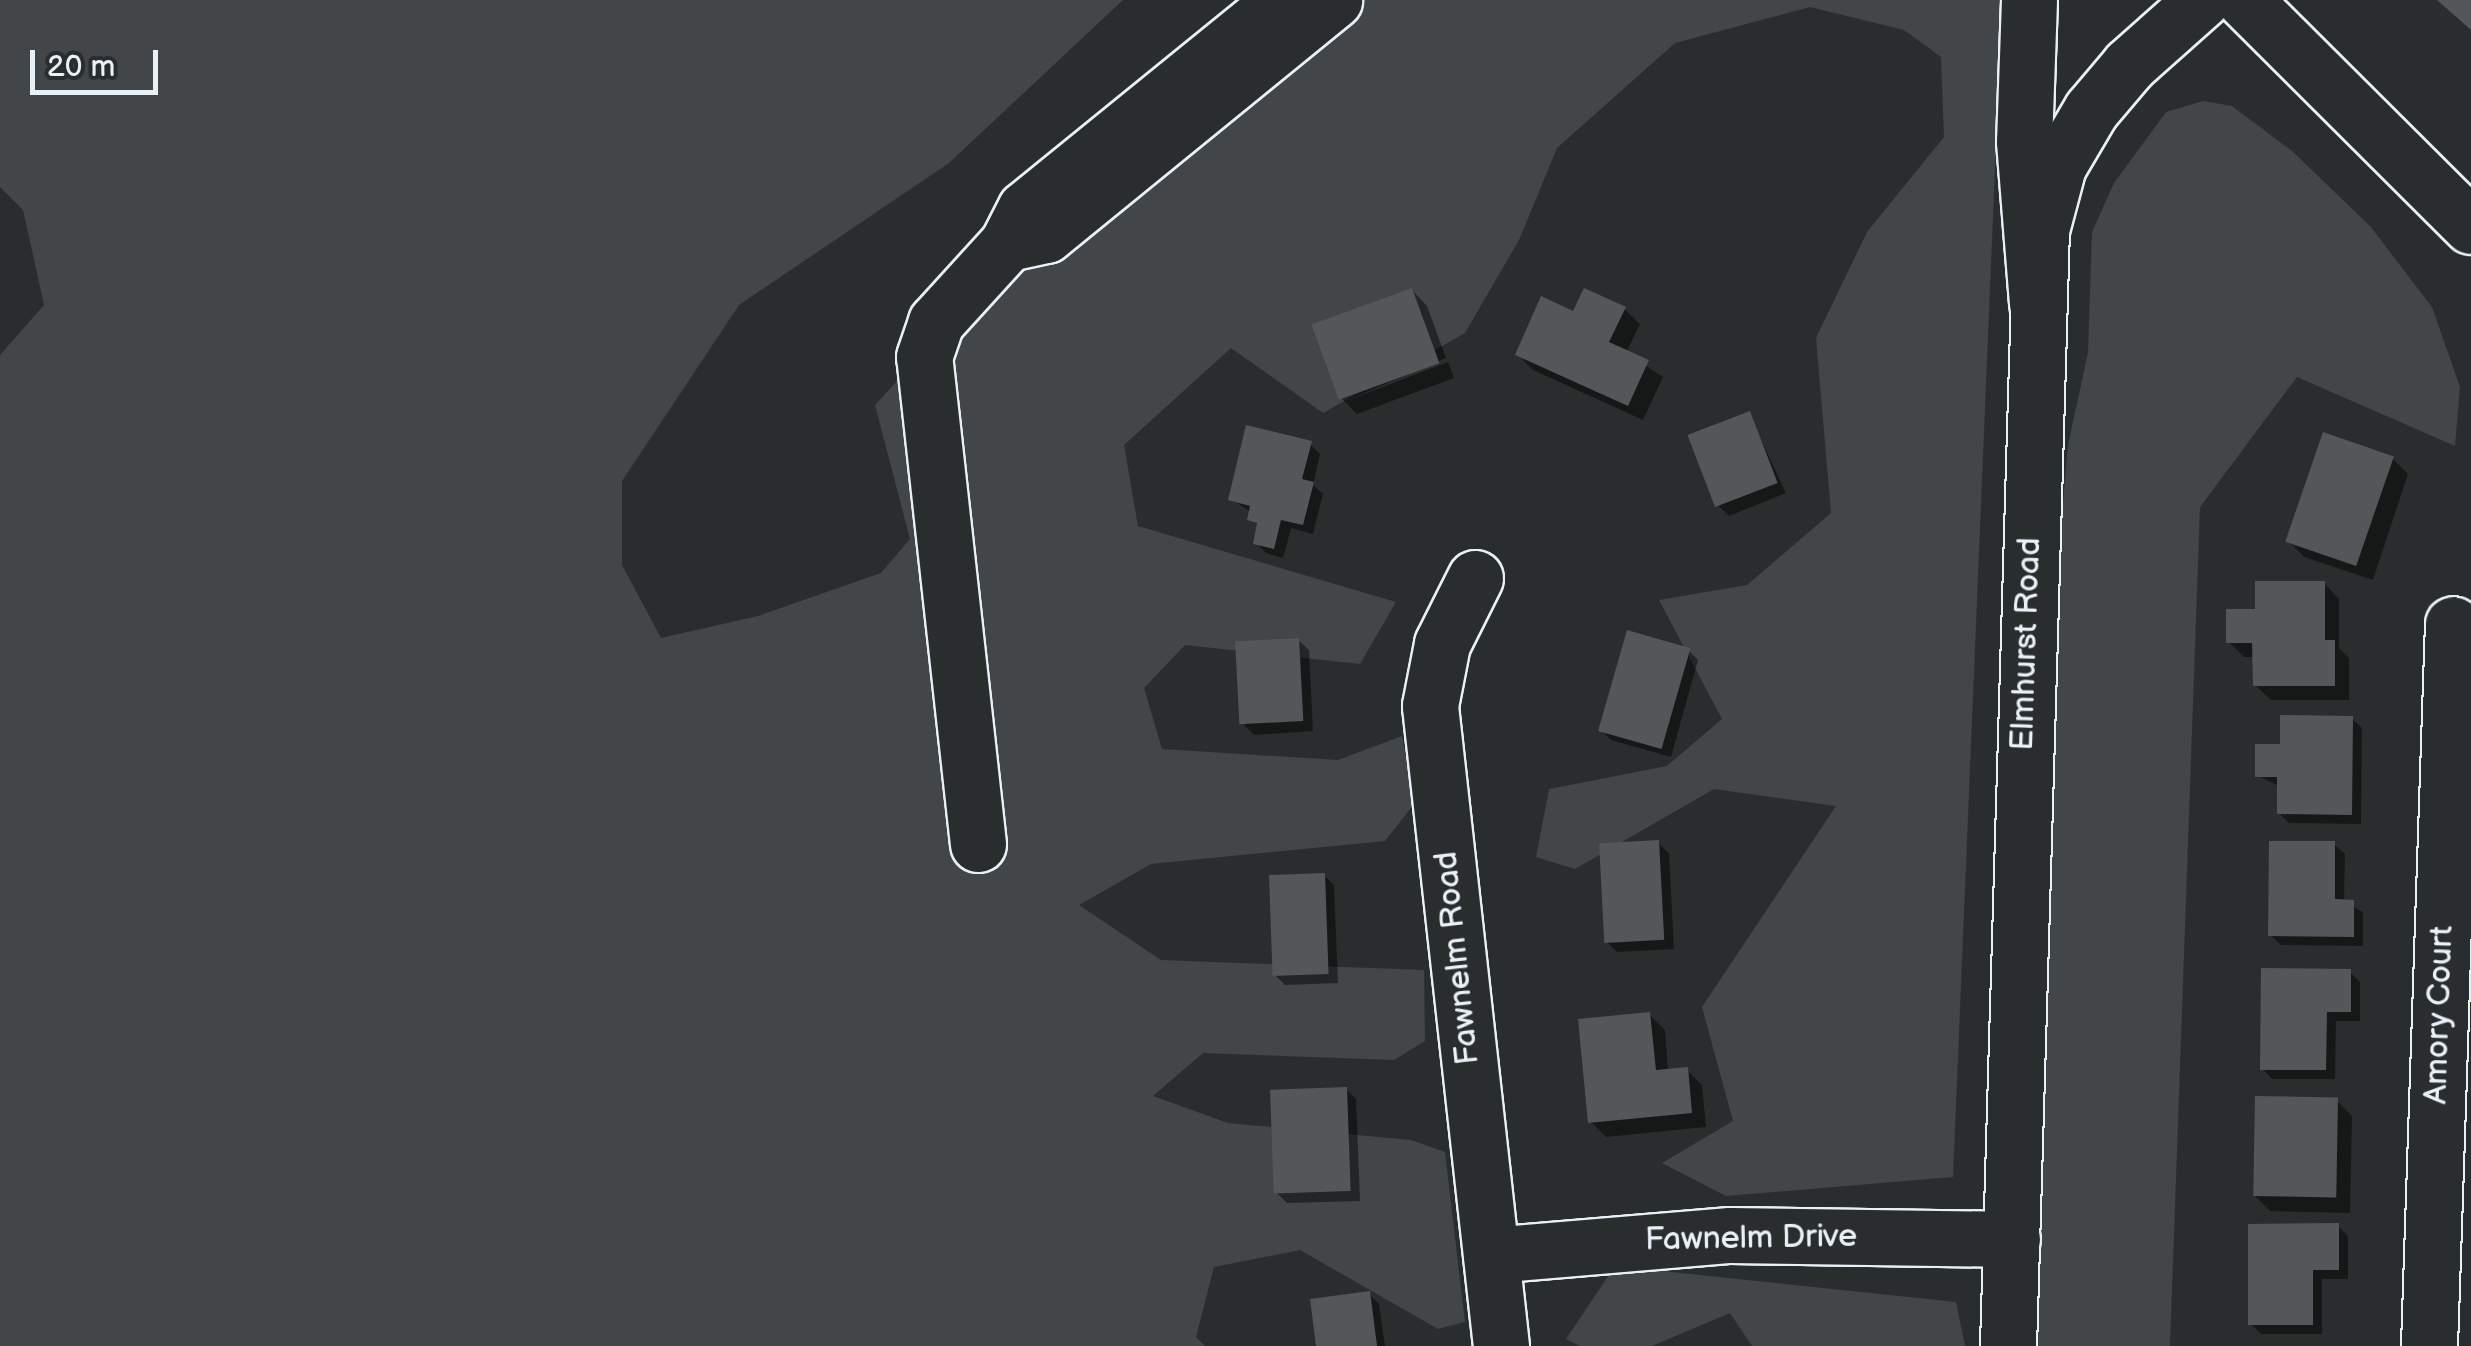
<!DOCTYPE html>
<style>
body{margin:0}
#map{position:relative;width:2471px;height:1346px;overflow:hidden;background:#2a2d2e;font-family:"Balsamiq Sans",sans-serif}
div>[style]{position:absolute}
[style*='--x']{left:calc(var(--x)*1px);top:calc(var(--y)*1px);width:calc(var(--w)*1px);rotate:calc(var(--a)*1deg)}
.green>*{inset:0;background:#424648}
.shadow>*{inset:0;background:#0007}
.building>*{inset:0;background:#535759;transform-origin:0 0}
.roads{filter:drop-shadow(2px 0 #e8f1f8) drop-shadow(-2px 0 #e8f1f8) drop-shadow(0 2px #e8f1f8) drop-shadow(0 -2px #e8f1f8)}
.minor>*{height:55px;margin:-27.5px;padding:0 27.5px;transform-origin:27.5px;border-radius:27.5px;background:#2a2d2e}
.major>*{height:55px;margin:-27.5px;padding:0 27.5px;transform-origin:27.5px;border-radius:27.5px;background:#2a2d2e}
span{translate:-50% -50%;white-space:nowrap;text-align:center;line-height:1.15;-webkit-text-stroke:8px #2a2d2e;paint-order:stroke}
.street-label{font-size:32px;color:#e8f1f8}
.scale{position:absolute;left:30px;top:50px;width:128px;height:45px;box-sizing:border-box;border:5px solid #e8f1f8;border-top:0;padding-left:12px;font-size:30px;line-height:35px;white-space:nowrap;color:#e8f1f8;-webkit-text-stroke:8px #2a2d2e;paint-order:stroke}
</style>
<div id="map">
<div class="green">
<i style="clip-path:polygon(0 0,1123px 0,949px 163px,739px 305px,622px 481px,622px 565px,661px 638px,758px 616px,881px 573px,910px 539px,875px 405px,1059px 205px,1309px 0,2002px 0,1953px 1177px,1726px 1196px,1662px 1163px,1733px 1121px,1702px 1007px,1836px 806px,1714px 789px,1575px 869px,1536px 857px,1549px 789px,1667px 766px,1722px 719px,1659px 600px,1747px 585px,1831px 513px,1816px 338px,1867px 232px,1944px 137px,1941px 57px,1904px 30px,1810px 7px,1675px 43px,1557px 148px,1519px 240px,1465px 333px,1323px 413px,1231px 348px,1124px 445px,1138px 526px,1396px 602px,1360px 664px,1185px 645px,1144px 688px,1162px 749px,1338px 760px,1402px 736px,1414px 804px,1385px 841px,1151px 864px,1079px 905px,1161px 960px,1424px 970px,1425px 1041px,1394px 1060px,1203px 1053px,1153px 1096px,1228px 1123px,1411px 1140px,1445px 1152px,1465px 1322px,1438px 1329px,1300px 1250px,1214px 1267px,1196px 1337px,1205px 1346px,0 1346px,0 355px,44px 305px,23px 210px,0 187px)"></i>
<i style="clip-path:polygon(2203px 101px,2232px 106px,2292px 151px,2370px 226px,2432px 307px,2460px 387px,2455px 446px,2297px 377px,2200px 507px,2170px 1346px,2028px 1346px,2060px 538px,2068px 445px,2088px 352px,2092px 232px,2114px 183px,2166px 112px)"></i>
<i style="clip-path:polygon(1615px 1266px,1956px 1302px,1965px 1346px,1752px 1346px,1730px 1313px,1652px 1346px,1580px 1346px,1566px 1339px)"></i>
</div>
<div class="shadow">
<i style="clip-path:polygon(1412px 290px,1427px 306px,1446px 358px,1346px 401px,1448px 362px,1454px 378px,1357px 414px,1342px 399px)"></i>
<i style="clip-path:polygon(1624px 309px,1640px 324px,1626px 353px,1663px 377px,1643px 420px,1533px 370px,1518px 355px,1574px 314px)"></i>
<i style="clip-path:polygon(1749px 414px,1786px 493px,1729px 516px,1719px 506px)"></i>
<i style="clip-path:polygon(1310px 444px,1320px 454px,1313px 485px,1323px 494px,1313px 534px,1291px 528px,1283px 558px,1266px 553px,1256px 543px,1259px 529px,1251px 512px,1231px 499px)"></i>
<i style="clip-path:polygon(2393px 459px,2408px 474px,2373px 580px,2304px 557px,2289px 541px)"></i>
<i style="clip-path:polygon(2324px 583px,2339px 599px,2339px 648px,2349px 658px,2349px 700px,2271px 700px,2255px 685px,2255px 657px,2244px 657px,2229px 642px,2258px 611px)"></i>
<i style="clip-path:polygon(1298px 640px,1309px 650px,1313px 731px,1254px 735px,1244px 725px)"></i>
<i style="clip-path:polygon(1688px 650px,1698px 660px,1671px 757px,1611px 740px,1601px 730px)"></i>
<i style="clip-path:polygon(2351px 718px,2362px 728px,2361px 824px,2289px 823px,2279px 813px,2279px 786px,2258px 776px,2282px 747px)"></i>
<i style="clip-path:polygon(1658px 843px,1669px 853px,1674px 949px,1617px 952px,1607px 942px)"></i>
<i style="clip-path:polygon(2334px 844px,2345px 854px,2344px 902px,2363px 912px,2363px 946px,2281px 945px,2270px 935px)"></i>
<i style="clip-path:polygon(1324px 875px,1334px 885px,1338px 983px,1285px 985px,1275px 975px)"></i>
<i style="clip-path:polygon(2350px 972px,2360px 982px,2360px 1021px,2336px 1021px,2335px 1079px,2272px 1079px,2262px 1068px)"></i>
<i style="clip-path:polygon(1649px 1014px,1665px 1030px,1668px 1071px,1687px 1070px,1702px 1085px,1706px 1127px,1606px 1137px,1591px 1122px)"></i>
<i style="clip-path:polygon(1346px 1089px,1356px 1099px,1360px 1201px,1287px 1203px,1277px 1193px)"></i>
<i style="clip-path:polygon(2337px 1101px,2352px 1116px,2350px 1213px,2270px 1211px,2254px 1195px)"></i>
<i style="clip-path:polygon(2338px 1226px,2348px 1236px,2348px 1279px,2322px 1279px,2322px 1334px,2261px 1334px,2251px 1324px)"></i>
<i style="clip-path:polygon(1369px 1294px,1379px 1304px,1385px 1346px,1318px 1346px)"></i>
</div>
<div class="building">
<i style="clip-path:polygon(2437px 0,2471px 0,2471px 30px)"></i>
<i style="left:1412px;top:288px;width:80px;height:107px;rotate:70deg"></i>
<i style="clip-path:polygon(1584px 288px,1626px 307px,1609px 342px,1649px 360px,1628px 406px,1515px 355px,1541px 296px,1573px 311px)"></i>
<i style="left:1750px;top:411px;width:77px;height:67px;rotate:69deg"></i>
<i style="clip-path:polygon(1246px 425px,1312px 441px,1302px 479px,1314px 482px,1303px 525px,1281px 520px,1274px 549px,1253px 544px,1257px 523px,1247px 520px,1250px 506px,1228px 500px)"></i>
<i style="left:2323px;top:432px;width:75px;height:116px;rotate:19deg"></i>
<i style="clip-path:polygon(2255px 581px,2325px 581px,2325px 640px,2335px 640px,2335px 686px,2253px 686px,2252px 643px,2226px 643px,2226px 609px,2255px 609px)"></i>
<i style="left:1627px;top:630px;width:66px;height:105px;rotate:16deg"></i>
<i style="left:1299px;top:638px;width:83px;height:64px;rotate:87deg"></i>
<i style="clip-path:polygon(2280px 715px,2353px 716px,2352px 815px,2277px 814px,2277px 777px,2255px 777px,2255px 744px,2280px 744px)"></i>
<i style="left:1659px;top:840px;width:100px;height:60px;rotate:87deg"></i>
<i style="clip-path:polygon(2269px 841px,2335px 841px,2335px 899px,2354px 900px,2354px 937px,2268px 936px)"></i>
<i style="left:1325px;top:873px;width:101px;height:56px;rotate:88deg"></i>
<i style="clip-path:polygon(2261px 968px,2351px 969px,2351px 1012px,2327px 1012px,2326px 1070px,2260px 1070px)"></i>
<i style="clip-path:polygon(1650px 1012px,1656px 1070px,1688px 1067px,1692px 1113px,1588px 1123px,1578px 1019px)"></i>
<i style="left:1347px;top:1087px;width:104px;height:77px;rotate:88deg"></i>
<i style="left:2255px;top:1096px;width:83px;height:100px;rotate:1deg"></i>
<i style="clip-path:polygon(2339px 1223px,2339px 1270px,2313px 1270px,2313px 1325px,2248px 1325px,2248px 1224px)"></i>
<i style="clip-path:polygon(1370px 1291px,1377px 1346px,1316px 1346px,1310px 1299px)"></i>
</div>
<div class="roads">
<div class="minor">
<i style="--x:1282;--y:0;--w:331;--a:140.9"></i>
<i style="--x:1025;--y:209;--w:38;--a:117"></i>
<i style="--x:1008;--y:243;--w:39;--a:-12"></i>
<i style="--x:1046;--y:235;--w:372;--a:-39.2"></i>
<i style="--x:1475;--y:578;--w:74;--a:116.6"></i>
<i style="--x:1442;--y:644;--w:63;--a:101"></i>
<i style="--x:1430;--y:706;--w:644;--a:83.67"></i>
<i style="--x:978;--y:844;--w:490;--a:-96.3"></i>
<i style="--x:924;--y:357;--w:37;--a:-71"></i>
<i style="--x:936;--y:322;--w:107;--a:-47.7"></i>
<i style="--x:1491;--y:1255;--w:240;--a:-4.8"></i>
<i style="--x:1730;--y:1235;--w:282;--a:0.8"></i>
<i style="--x:2008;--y:1346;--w:1116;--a:-88.31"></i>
<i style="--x:2041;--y:230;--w:66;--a:-75.1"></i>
<i style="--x:2058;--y:166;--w:65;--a:-59.5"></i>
<i style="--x:2091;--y:110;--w:59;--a:-49.8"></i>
<i style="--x:2129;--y:65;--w:98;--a:-41.7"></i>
<i style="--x:2429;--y:1346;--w:722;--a:-88.1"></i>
</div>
<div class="major">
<i style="--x:2029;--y:0;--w:141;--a:92"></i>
<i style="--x:2024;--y:141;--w:164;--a:85.4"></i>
<i style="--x:2244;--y:0;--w:320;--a:44.9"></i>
</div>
</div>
<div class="street-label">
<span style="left:2027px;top:644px;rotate:-88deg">Elmhurst Road</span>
<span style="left:1458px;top:958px;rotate:-96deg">Fawnelm Road</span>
<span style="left:2440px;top:1015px;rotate:-88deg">Amory Court</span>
<span style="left:1751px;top:1239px;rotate:-1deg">Fawnelm Drive</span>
</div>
<div class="scale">20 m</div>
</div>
